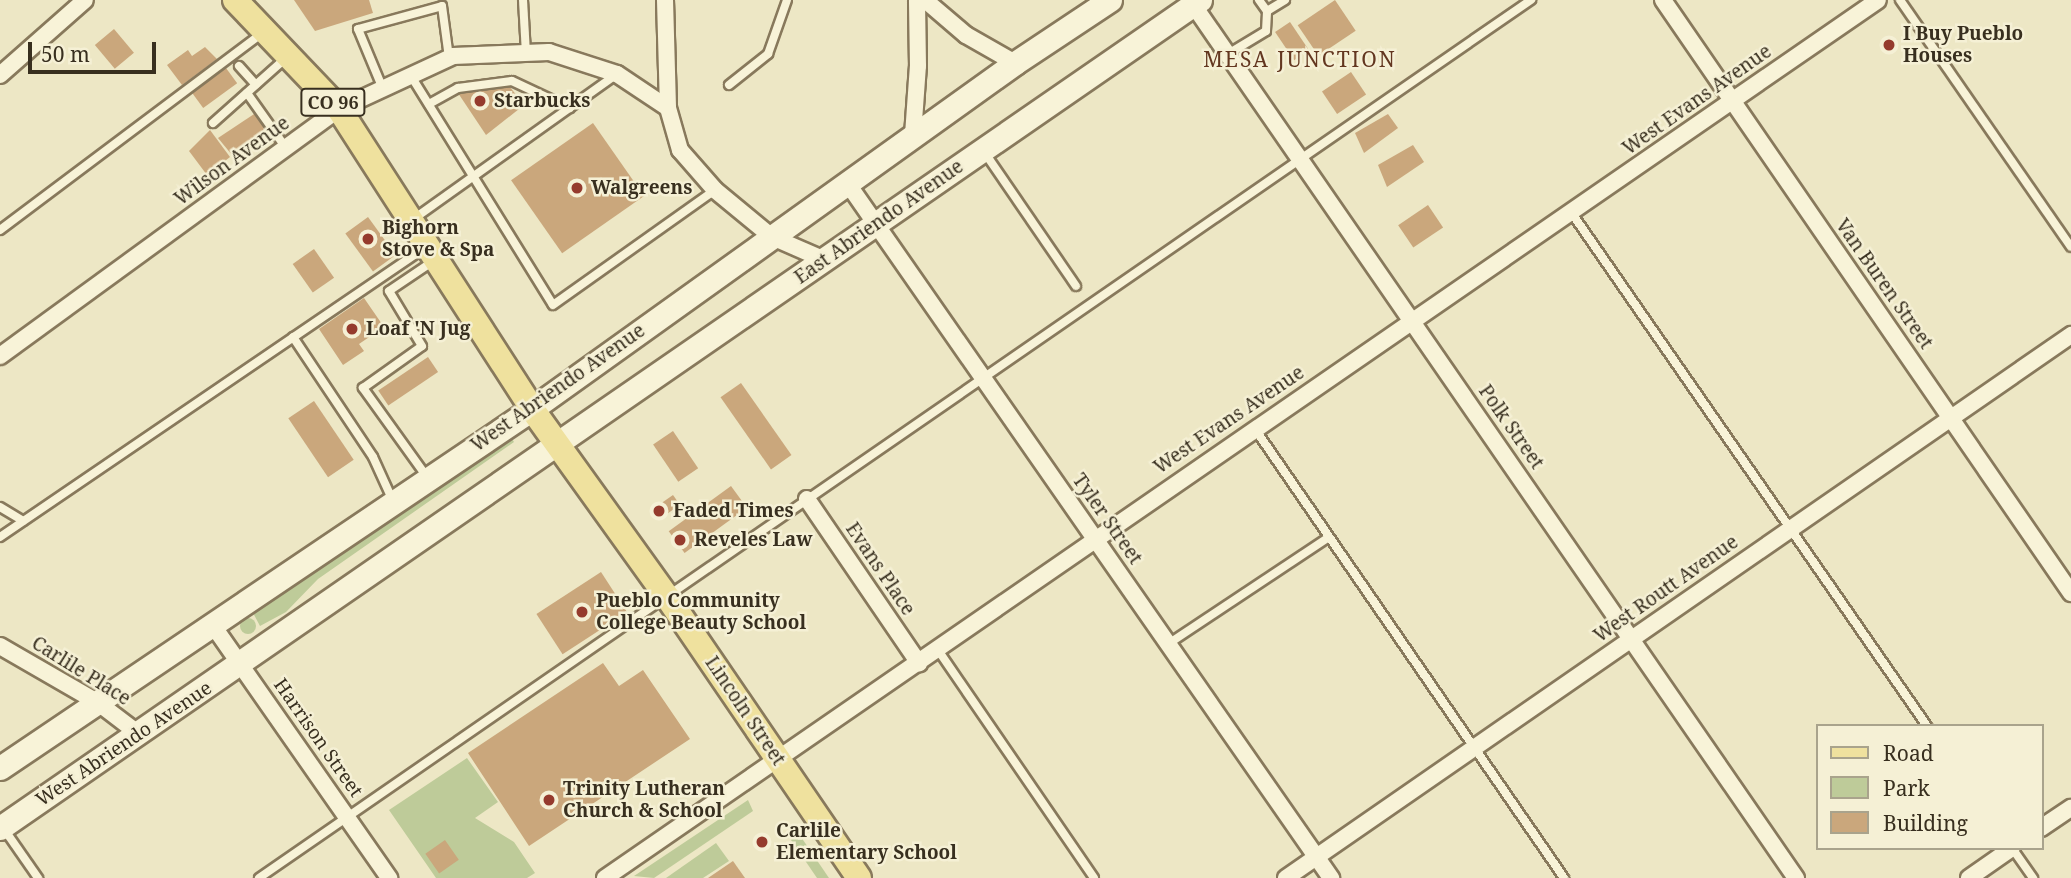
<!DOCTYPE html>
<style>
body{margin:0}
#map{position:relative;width:2071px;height:878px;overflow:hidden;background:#ede7c5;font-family:"Noto Serif",serif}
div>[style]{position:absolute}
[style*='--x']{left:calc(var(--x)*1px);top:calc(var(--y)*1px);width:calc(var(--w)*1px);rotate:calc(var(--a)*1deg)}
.green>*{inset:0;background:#becb99}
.round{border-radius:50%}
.building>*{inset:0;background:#caa77c;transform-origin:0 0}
.roads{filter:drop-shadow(2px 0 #88795c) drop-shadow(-2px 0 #88795c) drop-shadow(0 2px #88795c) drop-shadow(0 -2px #88795c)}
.lane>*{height:8px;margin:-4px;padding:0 4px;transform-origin:4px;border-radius:4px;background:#f8f3d8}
.street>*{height:16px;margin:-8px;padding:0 8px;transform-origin:8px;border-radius:8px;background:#f8f3d8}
.secondary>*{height:23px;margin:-11.5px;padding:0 11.5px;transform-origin:11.5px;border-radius:11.5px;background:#f8f3d8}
.primary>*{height:24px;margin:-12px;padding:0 12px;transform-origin:12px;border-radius:12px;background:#efe19e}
.dots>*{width:19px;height:19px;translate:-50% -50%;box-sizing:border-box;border:4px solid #f5f0d5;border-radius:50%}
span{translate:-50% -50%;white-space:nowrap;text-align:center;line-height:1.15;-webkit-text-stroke:5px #f5f0d5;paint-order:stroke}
.shield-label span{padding:2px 5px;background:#f5f0d5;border:2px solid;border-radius:5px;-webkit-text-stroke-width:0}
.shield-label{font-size:18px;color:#382f1f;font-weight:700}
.poi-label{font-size:19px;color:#382f1f;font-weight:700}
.left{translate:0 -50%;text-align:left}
.street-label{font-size:19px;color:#382f1f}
.neighbourhood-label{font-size:21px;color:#633720;letter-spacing:2px}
.legend{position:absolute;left:1816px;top:724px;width:228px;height:126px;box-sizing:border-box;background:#f5f0d5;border:2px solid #a9a38c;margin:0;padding:9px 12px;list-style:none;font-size:21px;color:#382f1f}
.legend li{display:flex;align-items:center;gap:14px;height:35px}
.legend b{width:35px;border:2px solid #a9a38c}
.scale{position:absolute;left:28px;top:42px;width:128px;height:32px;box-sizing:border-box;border:4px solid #382f1f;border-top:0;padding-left:9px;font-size:21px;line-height:24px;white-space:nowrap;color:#382f1f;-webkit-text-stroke:5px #f5f0d5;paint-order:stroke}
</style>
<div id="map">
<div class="green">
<i style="clip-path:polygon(509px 434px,514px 442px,318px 579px,286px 612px,260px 626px,252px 611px)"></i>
<i class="round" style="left:240px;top:618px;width:16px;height:16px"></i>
<i style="clip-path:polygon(467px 758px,498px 802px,475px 818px,514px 842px,535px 873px,527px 878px,436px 878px,389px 810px)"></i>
<i style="clip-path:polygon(748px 800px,753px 811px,654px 878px,634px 876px)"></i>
<i style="clip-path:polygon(799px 834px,829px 878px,817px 878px,791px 840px)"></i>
<i style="clip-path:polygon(716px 843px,729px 861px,703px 878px,666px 878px)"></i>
</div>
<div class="building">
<i style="clip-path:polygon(294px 0,369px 0,373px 13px,315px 31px)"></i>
<i style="left:1335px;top:0;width:37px;height:45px;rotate:56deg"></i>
<i style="left:1290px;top:22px;width:34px;height:18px;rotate:56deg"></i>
<i style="left:114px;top:29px;width:31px;height:25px;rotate:50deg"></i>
<i style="clip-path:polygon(205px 47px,217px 59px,182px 85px,167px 65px,188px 50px,192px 56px)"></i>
<i style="left:226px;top:68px;width:19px;height:42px;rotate:54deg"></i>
<i style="left:1351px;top:72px;width:27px;height:35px;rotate:56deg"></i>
<i style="clip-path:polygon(510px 87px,524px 105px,486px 135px,458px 93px)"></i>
<i style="clip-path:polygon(257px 112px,266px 129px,232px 155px,218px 138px)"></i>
<i style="clip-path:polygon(1388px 114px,1398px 128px,1364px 153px,1355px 133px)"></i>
<i style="left:593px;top:123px;width:89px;height:100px;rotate:55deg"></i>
<i style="clip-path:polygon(210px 130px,230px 157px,207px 175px,189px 151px)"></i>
<i style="clip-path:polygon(1413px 145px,1424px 162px,1387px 187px,1378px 165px)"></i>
<i style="left:1428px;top:205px;width:27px;height:36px;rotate:56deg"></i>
<i style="left:368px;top:217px;width:47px;height:28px;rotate:54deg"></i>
<i style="left:314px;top:249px;width:35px;height:26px;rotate:55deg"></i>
<i style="clip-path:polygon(364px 298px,384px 327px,359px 344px,364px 351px,343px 365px,319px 329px)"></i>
<i style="left:428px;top:357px;width:18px;height:60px;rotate:56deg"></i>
<i style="left:741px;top:383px;width:88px;height:25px;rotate:55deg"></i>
<i style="left:314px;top:401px;width:71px;height:31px;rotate:56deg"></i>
<i style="left:673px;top:431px;width:45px;height:24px;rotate:56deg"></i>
<i style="left:731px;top:486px;width:27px;height:77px;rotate:54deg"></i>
<i style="left:673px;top:495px;width:12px;height:25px;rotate:55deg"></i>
<i style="left:601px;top:572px;width:48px;height:77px;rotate:57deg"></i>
<i style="clip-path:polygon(603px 663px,619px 686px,643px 670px,690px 739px,529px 846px,468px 753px)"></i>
<i style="left:445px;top:840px;width:24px;height:24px;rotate:55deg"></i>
<i style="clip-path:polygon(733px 861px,745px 878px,708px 878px)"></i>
</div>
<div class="roads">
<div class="lane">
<i style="--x:523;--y:0;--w:53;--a:86.8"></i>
<i style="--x:1259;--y:0;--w:14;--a:54"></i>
<i style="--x:1900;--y:0;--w:300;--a:55.3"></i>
<i style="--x:1228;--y:54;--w:44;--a:-31.2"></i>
<i style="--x:1266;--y:31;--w:20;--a:-87"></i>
<i style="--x:1267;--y:11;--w:21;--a:-31"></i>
<i style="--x:239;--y:66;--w:25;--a:48"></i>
<i style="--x:411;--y:76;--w:269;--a:58.2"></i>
<i style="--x:553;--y:305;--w:199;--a:-35.4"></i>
<i style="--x:729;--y:85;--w:50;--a:-38.5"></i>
<i style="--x:768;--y:54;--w:57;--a:-70.6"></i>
<i style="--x:383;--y:89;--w:65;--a:-112.6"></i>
<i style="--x:358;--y:29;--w:87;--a:-15.3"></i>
<i style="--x:442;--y:6;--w:52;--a:82.3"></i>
<i style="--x:247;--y:93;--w:67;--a:54.7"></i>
<i style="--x:429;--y:104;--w:33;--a:-29"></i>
<i style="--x:458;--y:88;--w:54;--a:-7.4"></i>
<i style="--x:512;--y:81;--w:64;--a:25"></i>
<i style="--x:213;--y:123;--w:98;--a:-41.7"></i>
<i style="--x:985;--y:153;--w:161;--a:55.6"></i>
<i style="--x:1571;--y:212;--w:625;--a:55.29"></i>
<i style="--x:415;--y:218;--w:248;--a:-35.5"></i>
<i style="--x:0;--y:230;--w:330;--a:-36.9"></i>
<i style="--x:293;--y:337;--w:144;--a:56.3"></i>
<i style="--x:373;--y:457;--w:48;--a:65.6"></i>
<i style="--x:1255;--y:429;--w:545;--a:55.46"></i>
<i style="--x:427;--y:477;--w:110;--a:-125.7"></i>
<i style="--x:363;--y:388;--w:72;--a:-35.4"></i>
<i style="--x:422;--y:346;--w:64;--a:-121"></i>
<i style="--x:389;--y:291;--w:55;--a:-34"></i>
<i style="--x:0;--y:507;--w:27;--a:31"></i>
<i style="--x:0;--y:537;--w:515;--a:-34.25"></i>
<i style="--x:1168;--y:644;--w:193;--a:-33.6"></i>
<i style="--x:938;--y:650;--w:276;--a:55.6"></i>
<i style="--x:4;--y:829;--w:60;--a:55.2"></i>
<i style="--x:2012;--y:848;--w:37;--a:55"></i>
<i style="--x:259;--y:878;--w:1546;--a:-34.62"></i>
</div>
<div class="street">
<i style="--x:665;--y:0;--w:108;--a:88.4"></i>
<i style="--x:668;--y:108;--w:44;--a:74.1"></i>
<i style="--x:680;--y:150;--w:53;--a:48.8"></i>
<i style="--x:715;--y:190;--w:74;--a:39.5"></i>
<i style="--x:772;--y:237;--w:58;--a:23.5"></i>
<i style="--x:925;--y:0;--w:54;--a:40.5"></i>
<i style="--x:966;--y:35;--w:56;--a:29.7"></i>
<i style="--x:1190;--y:0;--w:1067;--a:55.39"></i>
<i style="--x:1663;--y:0;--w:720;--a:55.47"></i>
<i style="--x:0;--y:75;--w:113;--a:-41.4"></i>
<i style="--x:913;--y:135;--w:69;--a:-85.9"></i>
<i style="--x:918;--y:66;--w:66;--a:-90.9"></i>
<i style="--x:848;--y:184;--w:846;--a:55.16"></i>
<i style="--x:0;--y:356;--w:419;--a:-36.1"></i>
<i style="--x:339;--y:109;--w:126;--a:-24.9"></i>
<i style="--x:453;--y:56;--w:96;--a:-2.4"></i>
<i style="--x:549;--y:52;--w:71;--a:17.9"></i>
<i style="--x:617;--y:74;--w:61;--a:33.7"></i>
<i style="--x:807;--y:499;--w:199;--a:55.7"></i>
<i style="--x:212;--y:624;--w:310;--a:55.1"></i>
<i style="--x:0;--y:646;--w:112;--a:30"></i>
<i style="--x:97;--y:702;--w:53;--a:37.3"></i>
<i style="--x:2041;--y:828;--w:36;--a:-34"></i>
<i style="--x:605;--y:878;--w:1546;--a:-34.59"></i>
<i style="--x:1286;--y:878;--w:955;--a:-34.67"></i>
<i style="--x:1969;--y:878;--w:52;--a:-34.9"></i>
</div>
<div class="secondary">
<i style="--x:0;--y:768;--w:642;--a:-34.01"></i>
<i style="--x:532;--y:409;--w:594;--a:-35.62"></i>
<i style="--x:1015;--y:63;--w:114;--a:-33.6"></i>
<i style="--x:0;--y:828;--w:1458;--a:-34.61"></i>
</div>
<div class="primary">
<i style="--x:235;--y:0;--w:151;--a:46.3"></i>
<i style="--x:339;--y:109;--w:357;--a:57.2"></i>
<i style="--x:532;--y:409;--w:233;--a:54.3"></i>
<i style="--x:668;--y:598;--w:339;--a:55.7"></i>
</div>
</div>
<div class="dots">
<i style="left:1889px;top:45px;background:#953b2d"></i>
<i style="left:480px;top:101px;background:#953b2d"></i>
<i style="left:577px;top:188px;background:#953b2d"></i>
<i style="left:368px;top:239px;background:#953b2d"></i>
<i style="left:352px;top:329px;background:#953b2d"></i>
<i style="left:659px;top:511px;background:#953b2d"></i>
<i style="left:680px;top:540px;background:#953b2d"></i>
<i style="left:582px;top:612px;background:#953b2d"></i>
<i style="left:549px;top:800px;background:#953b2d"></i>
<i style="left:762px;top:842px;background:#953b2d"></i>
</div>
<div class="shield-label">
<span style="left:333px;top:102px">CO 96</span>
</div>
<div class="poi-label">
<span class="left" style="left:1903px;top:45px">I Buy Pueblo<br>Houses</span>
<span class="left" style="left:494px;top:101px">Starbucks</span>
<span class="left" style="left:591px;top:188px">Walgreens</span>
<span class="left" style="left:382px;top:239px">Bighorn<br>Stove &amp; Spa</span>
<span class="left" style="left:366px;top:329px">Loaf 'N Jug</span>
<span class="left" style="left:673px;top:511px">Faded Times</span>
<span class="left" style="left:694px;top:540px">Reveles Law</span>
<span class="left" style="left:596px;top:612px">Pueblo Community<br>College Beauty School</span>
<span class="left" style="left:563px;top:800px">Trinity Lutheran<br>Church &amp; School</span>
<span class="left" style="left:776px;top:842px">Carlile<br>Elementary School</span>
</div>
<div class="street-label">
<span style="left:1697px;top:100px;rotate:-35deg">West Evans Avenue</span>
<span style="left:232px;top:161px;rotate:-36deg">Wilson Avenue</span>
<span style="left:879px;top:222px;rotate:-35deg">East Abriendo Avenue</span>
<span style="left:1884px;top:284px;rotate:55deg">Van Buren Street</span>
<span style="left:558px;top:388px;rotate:-35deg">West Abriendo Avenue</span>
<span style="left:1229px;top:420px;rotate:-34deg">West Evans Avenue</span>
<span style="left:1511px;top:427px;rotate:55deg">Polk Street</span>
<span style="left:1107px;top:519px;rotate:55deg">Tyler Street</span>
<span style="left:880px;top:569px;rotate:56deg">Evans Place</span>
<span style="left:1666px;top:589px;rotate:-35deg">West Routt Avenue</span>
<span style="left:81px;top:671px;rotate:32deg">Carlile Place</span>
<span style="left:745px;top:711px;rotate:56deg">Lincoln Street</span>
<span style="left:318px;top:738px;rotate:55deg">Harrison Street</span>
<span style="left:124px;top:744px;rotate:-34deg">West Abriendo Avenue</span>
</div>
<div class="neighbourhood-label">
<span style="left:1300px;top:59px">MESA JUNCTION</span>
</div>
<ul class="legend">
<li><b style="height:9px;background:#efe19e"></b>Road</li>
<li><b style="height:19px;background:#becb99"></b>Park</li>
<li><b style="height:19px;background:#caa77c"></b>Building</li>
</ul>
<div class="scale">50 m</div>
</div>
